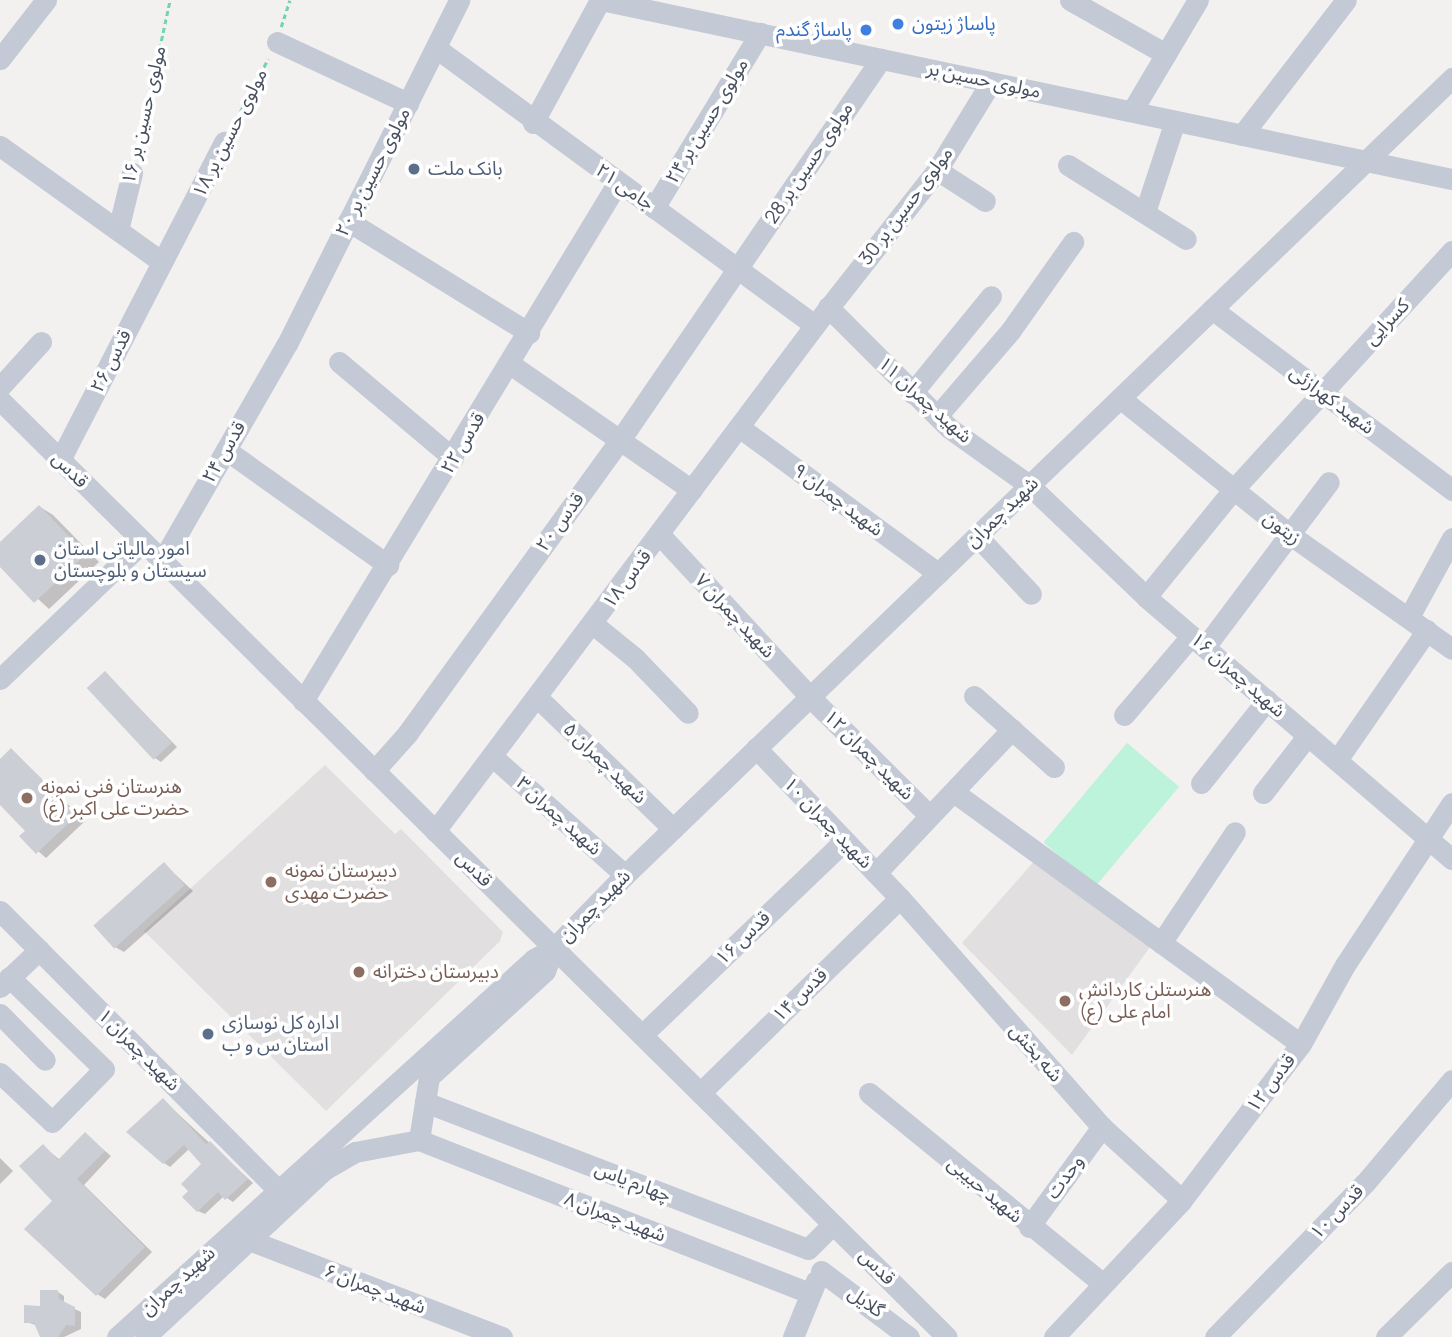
<!DOCTYPE html>
<meta charset="utf-8">
<style>
body{margin:0}
#map{position:relative;width:1452px;height:1337px;overflow:hidden;background:#f3f0f0;font-family:Manrope,"Noto Sans Arabic",sans-serif}
div>[style]{position:absolute}
[style*='--x']{left:calc(var(--x)*1px);top:calc(var(--y)*1px);width:calc(var(--w)*1px);rotate:calc(var(--a)*1deg)}
.education>*{inset:0;background:#e1dfdf}
.green>*{inset:0;background:#bdf2db;transform-origin:0 0}
.shadow>*{inset:0;background:#0003}
.building>*{inset:0;background:#ccced6;transform-origin:0 0}
.path>*{height:2.5px;margin-top:-1.25px;transform-origin:0;background:repeating-linear-gradient(90deg,#73d1b4 0 5px,transparent 0 8.5px)}
.minor>*{height:21px;margin:-10.5px;padding:0 10.5px;transform-origin:10.5px;border-radius:10.5px;background:#c3c9d5}
.dots>*{width:19px;height:19px;translate:-50% -50%;box-sizing:border-box;border:4px solid #fff;border-radius:50%}
span{translate:-50% -50%;white-space:nowrap;text-align:center;line-height:1.15;-webkit-text-stroke:7px #fff;paint-order:stroke}
.shop-label{font-size:19px;color:#366cbe}
.left{translate:0 -50%;text-align:left}
.right{translate:-100% -50%;text-align:right}
.street-label{font-size:19px;color:#474f5f}
.service-label{font-size:19px;color:#4e5e75}
.education-label{font-size:19px;color:#785e54}
</style>
<div id="map">
<div class="education">
<i style="clip-path:polygon(325px 765px,395px 834px,401px 829px,503px 932px,500px 941px,326px 1111px,144px 931px)"></i>
<i style="clip-path:polygon(1036px 859px,1150px 947px,1072px 1055px,962px 943px)"></i>
</div>
<div class="green">
<i style="left:1127px;top:743px;width:68px;height:130px;rotate:40deg"></i>
</div>
<div class="shadow">
<i style="clip-path:polygon(40px 507px,53px 515px,99px 562px,49px 609px,0 564px,0 544px)"></i>
<i style="clip-path:polygon(105px 673px,177px 747px,161px 762px,155px 758px)"></i>
<i style="clip-path:polygon(12px 750px,85px 821px,46px 858px,21px 836px,27px 831px,0 803px,0 761px)"></i>
<i style="clip-path:polygon(164px 864px,193px 891px,124px 952px,115px 947px)"></i>
<i style="clip-path:polygon(163px 1100px,253px 1183px,233px 1202px,224px 1196px,205px 1214px,198px 1211px,204px 1164px,189px 1149px,170px 1167px,164px 1163px)"></i>
<i style="clip-path:polygon(85px 1134px,111px 1156px,84px 1185px,152px 1252px,105px 1299px,97px 1294px,55px 1201px,43px 1146px,60px 1160px)"></i>
<i style="clip-path:polygon(0 1158px,13px 1171px,0 1184px)"></i>
<i style="clip-path:polygon(58px 1292px,64px 1296px,64px 1304px,81px 1312px,81px 1329px,64px 1337px,42px 1337px,39px 1326px,26px 1322px)"></i>
</div>
<div class="building">
<i style="clip-path:polygon(39px 505px,86px 554px,34px 603px,0 567px,0 542px)"></i>
<i style="left:105px;top:671px;width:98px;height:25px;rotate:47deg"></i>
<i style="clip-path:polygon(11px 748px,77px 815px,36px 854px,19px 836px,25px 831px,0 805px,0 759px)"></i>
<i style="left:164px;top:862px;width:31px;height:95px;rotate:48deg"></i>
<i style="clip-path:polygon(163px 1098px,206px 1144px,210px 1141px,248px 1179px,225px 1200px,218px 1192px,197px 1212px,182px 1197px,188px 1191px,181px 1184px,201px 1164px,184px 1145px,163px 1164px,126px 1132px)"></i>
<i style="clip-path:polygon(85px 1132px,105px 1151px,77px 1179px,145px 1247px,96px 1296px,24px 1229px,52px 1201px,19px 1166px,43px 1144px,58px 1160px)"></i>
<i style="clip-path:polygon(40px 1290px,58px 1290px,59px 1299px,75px 1307px,75px 1326px,66px 1325px,58px 1337px,40px 1337px,34px 1323px,24px 1323px,24px 1305px,40px 1306px)"></i>
</div>
<div class="path">
<i style="--x:281;--y:27;--w:28;--a:-72"></i>
<i style="--x:232;--y:127;--w:77;--a:-62.1"></i>
<i style="--x:136;--y:157;--w:161;--a:-77.8"></i>
</div>
<div class="minor">
<i style="--x:601;--y:0;--w:870;--a:11.88"></i>
<i style="--x:1070;--y:0;--w:110;--a:29.4"></i>
<i style="--x:277;--y:42;--w:145;--a:25"></i>
<i style="--x:436;--y:48;--w:469;--a:36.2"></i>
<i style="--x:0;--y:59;--w:75;--a:-52.1"></i>
<i style="--x:1132;--y:111;--w:129;--a:-59.3"></i>
<i style="--x:533;--y:123;--w:140;--a:-61.4"></i>
<i style="--x:1242;--y:135;--w:170;--a:-52.4"></i>
<i style="--x:0;--y:146;--w:199;--a:35.6"></i>
<i style="--x:1068;--y:165;--w:139;--a:32.1"></i>
<i style="--x:937;--y:170;--w:57;--a:32.9"></i>
<i style="--x:654;--y:208;--w:205;--a:-58.8"></i>
<i style="--x:1145;--y:212;--w:96;--a:-71.8"></i>
<i style="--x:348;--y:221;--w:213;--a:31.7"></i>
<i style="--x:118;--y:230;--w:59;--a:-76.2"></i>
<i style="--x:828;--y:307;--w:171;--a:45"></i>
<i style="--x:949;--y:428;--w:98;--a:35.5"></i>
<i style="--x:1029;--y:485;--w:162;--a:43.7"></i>
<i style="--x:1146;--y:597;--w:403;--a:40.6"></i>
<i style="--x:1212;--y:309;--w:301;--a:37"></i>
<i style="--x:339;--y:362;--w:149;--a:40.1"></i>
<i style="--x:510;--y:364;--w:221;--a:34.7"></i>
<i style="--x:0;--y:387;--w:61;--a:-47.7"></i>
<i style="--x:912;--y:393;--w:125;--a:-50.8"></i>
<i style="--x:1120;--y:398;--w:217;--a:38.8"></i>
<i style="--x:1289;--y:534;--w:199;--a:35.2"></i>
<i style="--x:0;--y:400;--w:1332;--a:44.7"></i>
<i style="--x:938;--y:415;--w:112;--a:-49.3"></i>
<i style="--x:1011;--y:330;--w:108;--a:-54.8"></i>
<i style="--x:739;--y:427;--w:247;--a:36.3"></i>
<i style="--x:226;--y:450;--w:199;--a:35.4"></i>
<i style="--x:60;--y:460;--w:358;--a:-62.7"></i>
<i style="--x:660;--y:535;--w:221;--a:47.2"></i>
<i style="--x:810;--y:697;--w:166;--a:44.8"></i>
<i style="--x:977;--y:536;--w:79;--a:47"></i>
<i style="--x:162;--y:561;--w:250;--a:-60.1"></i>
<i style="--x:287;--y:344;--w:385;--a:-63.4"></i>
<i style="--x:1146;--y:597;--w:136;--a:-50.9"></i>
<i style="--x:1232;--y:491;--w:326;--a:-47.5"></i>
<i style="--x:1409;--y:617;--w:90;--a:-61.4"></i>
<i style="--x:593;--y:624;--w:54;--a:39"></i>
<i style="--x:635;--y:658;--w:76;--a:46.1"></i>
<i style="--x:1205;--y:647;--w:206;--a:-53.1"></i>
<i style="--x:0;--y:679;--w:198;--a:-43.8"></i>
<i style="--x:974;--y:696;--w:107;--a:41.6"></i>
<i style="--x:538;--y:698;--w:188;--a:44.1"></i>
<i style="--x:303;--y:701;--w:607;--a:-58.74"></i>
<i style="--x:1124;--y:715;--w:104;--a:-49.7"></i>
<i style="--x:756;--y:748;--w:208;--a:46.2"></i>
<i style="--x:900;--y:898;--w:305;--a:48.6"></i>
<i style="--x:1102;--y:1127;--w:108;--a:42.4"></i>
<i style="--x:493;--y:757;--w:177;--a:41.8"></i>
<i style="--x:1337;--y:760;--w:158;--a:-55.3"></i>
<i style="--x:374;--y:771;--w:50;--a:-48.3"></i>
<i style="--x:407;--y:734;--w:363;--a:-54.1"></i>
<i style="--x:620;--y:440;--w:462;--a:-55.6"></i>
<i style="--x:1201;--y:783;--w:106;--a:-51.5"></i>
<i style="--x:955;--y:793;--w:427;--a:36"></i>
<i style="--x:1263;--y:793;--w:73;--a:-52.2"></i>
<i style="--x:435;--y:831;--w:633;--a:-53.09"></i>
<i style="--x:815;--y:325;--w:197;--a:-51.8"></i>
<i style="--x:937;--y:170;--w:103;--a:-58.5"></i>
<i style="--x:876;--y:873;--w:198;--a:-46.6"></i>
<i style="--x:0;--y:911;--w:394;--a:45.1"></i>
<i style="--x:1161;--y:943;--w:133;--a:-56.3"></i>
<i style="--x:0;--y:987;--w:54;--a:-43.5"></i>
<i style="--x:0;--y:1014;--w:64;--a:45.6"></i>
<i style="--x:642;--y:1035;--w:280;--a:-43.8"></i>
<i style="--x:0;--y:1073;--w:71;--a:43.3"></i>
<i style="--x:52;--y:1122;--w:74;--a:-45.5"></i>
<i style="--x:104;--y:1069;--w:132;--a:-135.9"></i>
<i style="--x:700;--y:1093;--w:279;--a:-44.3"></i>
<i style="--x:869;--y:1093;--w:302;--a:39.2"></i>
<i style="--x:425;--y:1102;--w:410;--a:21"></i>
<i style="--x:808;--y:1249;--w:35;--a:-45"></i>
<i style="--x:419;--y:1140;--w:420;--a:21.4"></i>
<i style="--x:1029;--y:1227;--w:124;--a:-53.9"></i>
<i style="--x:249;--y:1240;--w:271;--a:21"></i>
<i style="--x:821;--y:1271;--w:110;--a:36.9"></i>
<i style="--x:117;--y:1337;--w:563;--a:-42.19"></i>
<i style="--x:534;--y:959;--w:23;--a:-29"></i>
<i style="--x:554;--y:948;--w:102;--a:-45.8"></i>
<i style="--x:625;--y:875;--w:1149;--a:-43.94"></i>
<i style="--x:145;--y:1337;--w:245;--a:-43"></i>
<i style="--x:324;--y:1170;--w:36;--a:-30"></i>
<i style="--x:355;--y:1152;--w:65;--a:-10.6"></i>
<i style="--x:419;--y:1140;--w:64;--a:-81"></i>
<i style="--x:429;--y:1077;--w:157;--a:-42.4"></i>
<i style="--x:545;--y:971;--w:25;--a:-69"></i>
<i style="--x:793;--y:1337;--w:61;--a:-67.7"></i>
<i style="--x:1054;--y:1337;--w:187;--a:-46.9"></i>
<i style="--x:1182;--y:1200;--w:196;--a:-52.7"></i>
<i style="--x:1301;--y:1044;--w:90;--a:-60.9"></i>
<i style="--x:1345;--y:965;--w:194;--a:-56.6"></i>
<i style="--x:1215;--y:1337;--w:215;--a:-45.8"></i>
<i style="--x:1365;--y:1183;--w:135;--a:-49.8"></i>
<i style="--x:1386;--y:1337;--w:93;--a:-44.6"></i>
</div>
<div class="dots">
<i style="left:898px;top:24px;background:#3f7fe0"></i>
<i style="left:866px;top:30px;background:#3f7fe0"></i>
<i style="left:414px;top:169px;background:#5c6f8a"></i>
<i style="left:40px;top:560px;background:#5c6f8a"></i>
<i style="left:27px;top:798px;background:#8d6e63"></i>
<i style="left:271px;top:882px;background:#8d6e63"></i>
<i style="left:359px;top:972px;background:#8d6e63"></i>
<i style="left:1065px;top:1001px;background:#8d6e63"></i>
<i style="left:208px;top:1034px;background:#5c6f8a"></i>
</div>
<div class="shop-label">
<span class="left" style="left:912px;top:24px">پاساژ زیتون</span>
<span class="right" style="left:852px;top:30px">پاساژ گندم</span>
</div>
<div class="street-label">
<span style="left:984px;top:80px;rotate:12deg">مولوی حسین بر</span>
<span style="left:144px;top:115px;rotate:-77deg">مولوی حسین بر ۱۶</span>
<span style="left:707px;top:121px;rotate:-59deg">مولوی حسین بر ۲۴</span>
<span style="left:230px;top:133px;rotate:-63deg">مولوی حسین بر ۱۸</span>
<span style="left:809px;top:163px;rotate:-56deg">مولوی حسین بر 28</span>
<span style="left:373px;top:172px;rotate:-63deg">مولوی حسین بر ۲۰</span>
<span style="left:625px;top:187px;rotate:35deg">جامی ۲۱</span>
<span style="left:906px;top:206px;rotate:-53deg">مولوی حسین بر 30</span>
<span style="left:1387px;top:322px;rotate:-47deg">کسرایی</span>
<span style="left:111px;top:361px;rotate:-63deg">قدس ۲۶</span>
<span style="left:925px;top:400px;rotate:42deg">شهید چمران ۱۱</span>
<span style="left:1332px;top:400px;rotate:37deg">شهید کهرازئی</span>
<span style="left:463px;top:443px;rotate:-59deg">قدس ۲۲</span>
<span style="left:224px;top:452px;rotate:-60deg">قدس ۲۴</span>
<span style="left:70px;top:470px;rotate:45deg">قدس</span>
<span style="left:838px;top:500px;rotate:37deg">شهید چمران ۹</span>
<span style="left:1002px;top:512px;rotate:-44deg">شهید چمران</span>
<span style="left:560px;top:522px;rotate:-54deg">قدس ۲۰</span>
<span style="left:1282px;top:528px;rotate:37deg">زیتون</span>
<span style="left:627px;top:579px;rotate:-53deg">قدس ۱۸</span>
<span style="left:735px;top:616px;rotate:47deg">شهید چمران ۷</span>
<span style="left:1238px;top:675px;rotate:41deg">شهید چمران ۱۶</span>
<span style="left:869px;top:755px;rotate:45deg">شهید چمران ۱۲</span>
<span style="left:605px;top:763px;rotate:44deg">شهید چمران ۵</span>
<span style="left:559px;top:816px;rotate:42deg">شهید چمران ۳</span>
<span style="left:828px;top:823px;rotate:46deg">شهید چمران ۱۰</span>
<span style="left:474px;top:869px;rotate:45deg">قدس</span>
<span style="left:595px;top:906px;rotate:-46deg">شهید چمران</span>
<span style="left:743px;top:938px;rotate:-44deg">قدس ۱۶</span>
<span style="left:800px;top:995px;rotate:-44deg">قدس ۱۴</span>
<span style="left:139px;top:1050px;rotate:45deg">شهید چمران ۱</span>
<span style="left:1036px;top:1053px;rotate:49deg">شه بخش</span>
<span style="left:1271px;top:1083px;rotate:-53deg">قدس ۱۲</span>
<span style="left:1065px;top:1177px;rotate:-54deg">وحدت</span>
<span style="left:633px;top:1182px;rotate:21deg">چهارم یاس</span>
<span style="left:985px;top:1190px;rotate:40deg">شهید حبیبی</span>
<span style="left:1337px;top:1212px;rotate:-46deg">قدس ۱۰</span>
<span style="left:615px;top:1217px;rotate:21deg">شهید چمران ۸</span>
<span style="left:877px;top:1267px;rotate:45deg">قدس</span>
<span style="left:178px;top:1281px;rotate:-42deg">شهید چمران</span>
<span style="left:375px;top:1289px;rotate:21deg">شهید چمران ۶</span>
<span style="left:866px;top:1302px;rotate:35deg">گلایل</span>
</div>
<div class="service-label">
<span class="left" style="left:428px;top:169px">بانک ملت</span>
<span class="left" style="left:54px;top:560px">امور مالیاتی استان<br>سیستان و بلوچستان</span>
<span class="left" style="left:222px;top:1034px">اداره کل نوسازی<br>استان س و ب</span>
</div>
<div class="education-label">
<span class="left" style="left:41px;top:798px">هنرستان فنی نمونه<br>حضرت علی اکبر (ع)</span>
<span class="left" style="left:285px;top:882px">دبیرستان نمونه<br>حضرت مهدی</span>
<span class="left" style="left:373px;top:972px">دبیرستان دخترانه</span>
<span class="left" style="left:1079px;top:1001px">هنرستلن کاردانش<br>امام علی (ع)</span>
</div>
</div>
